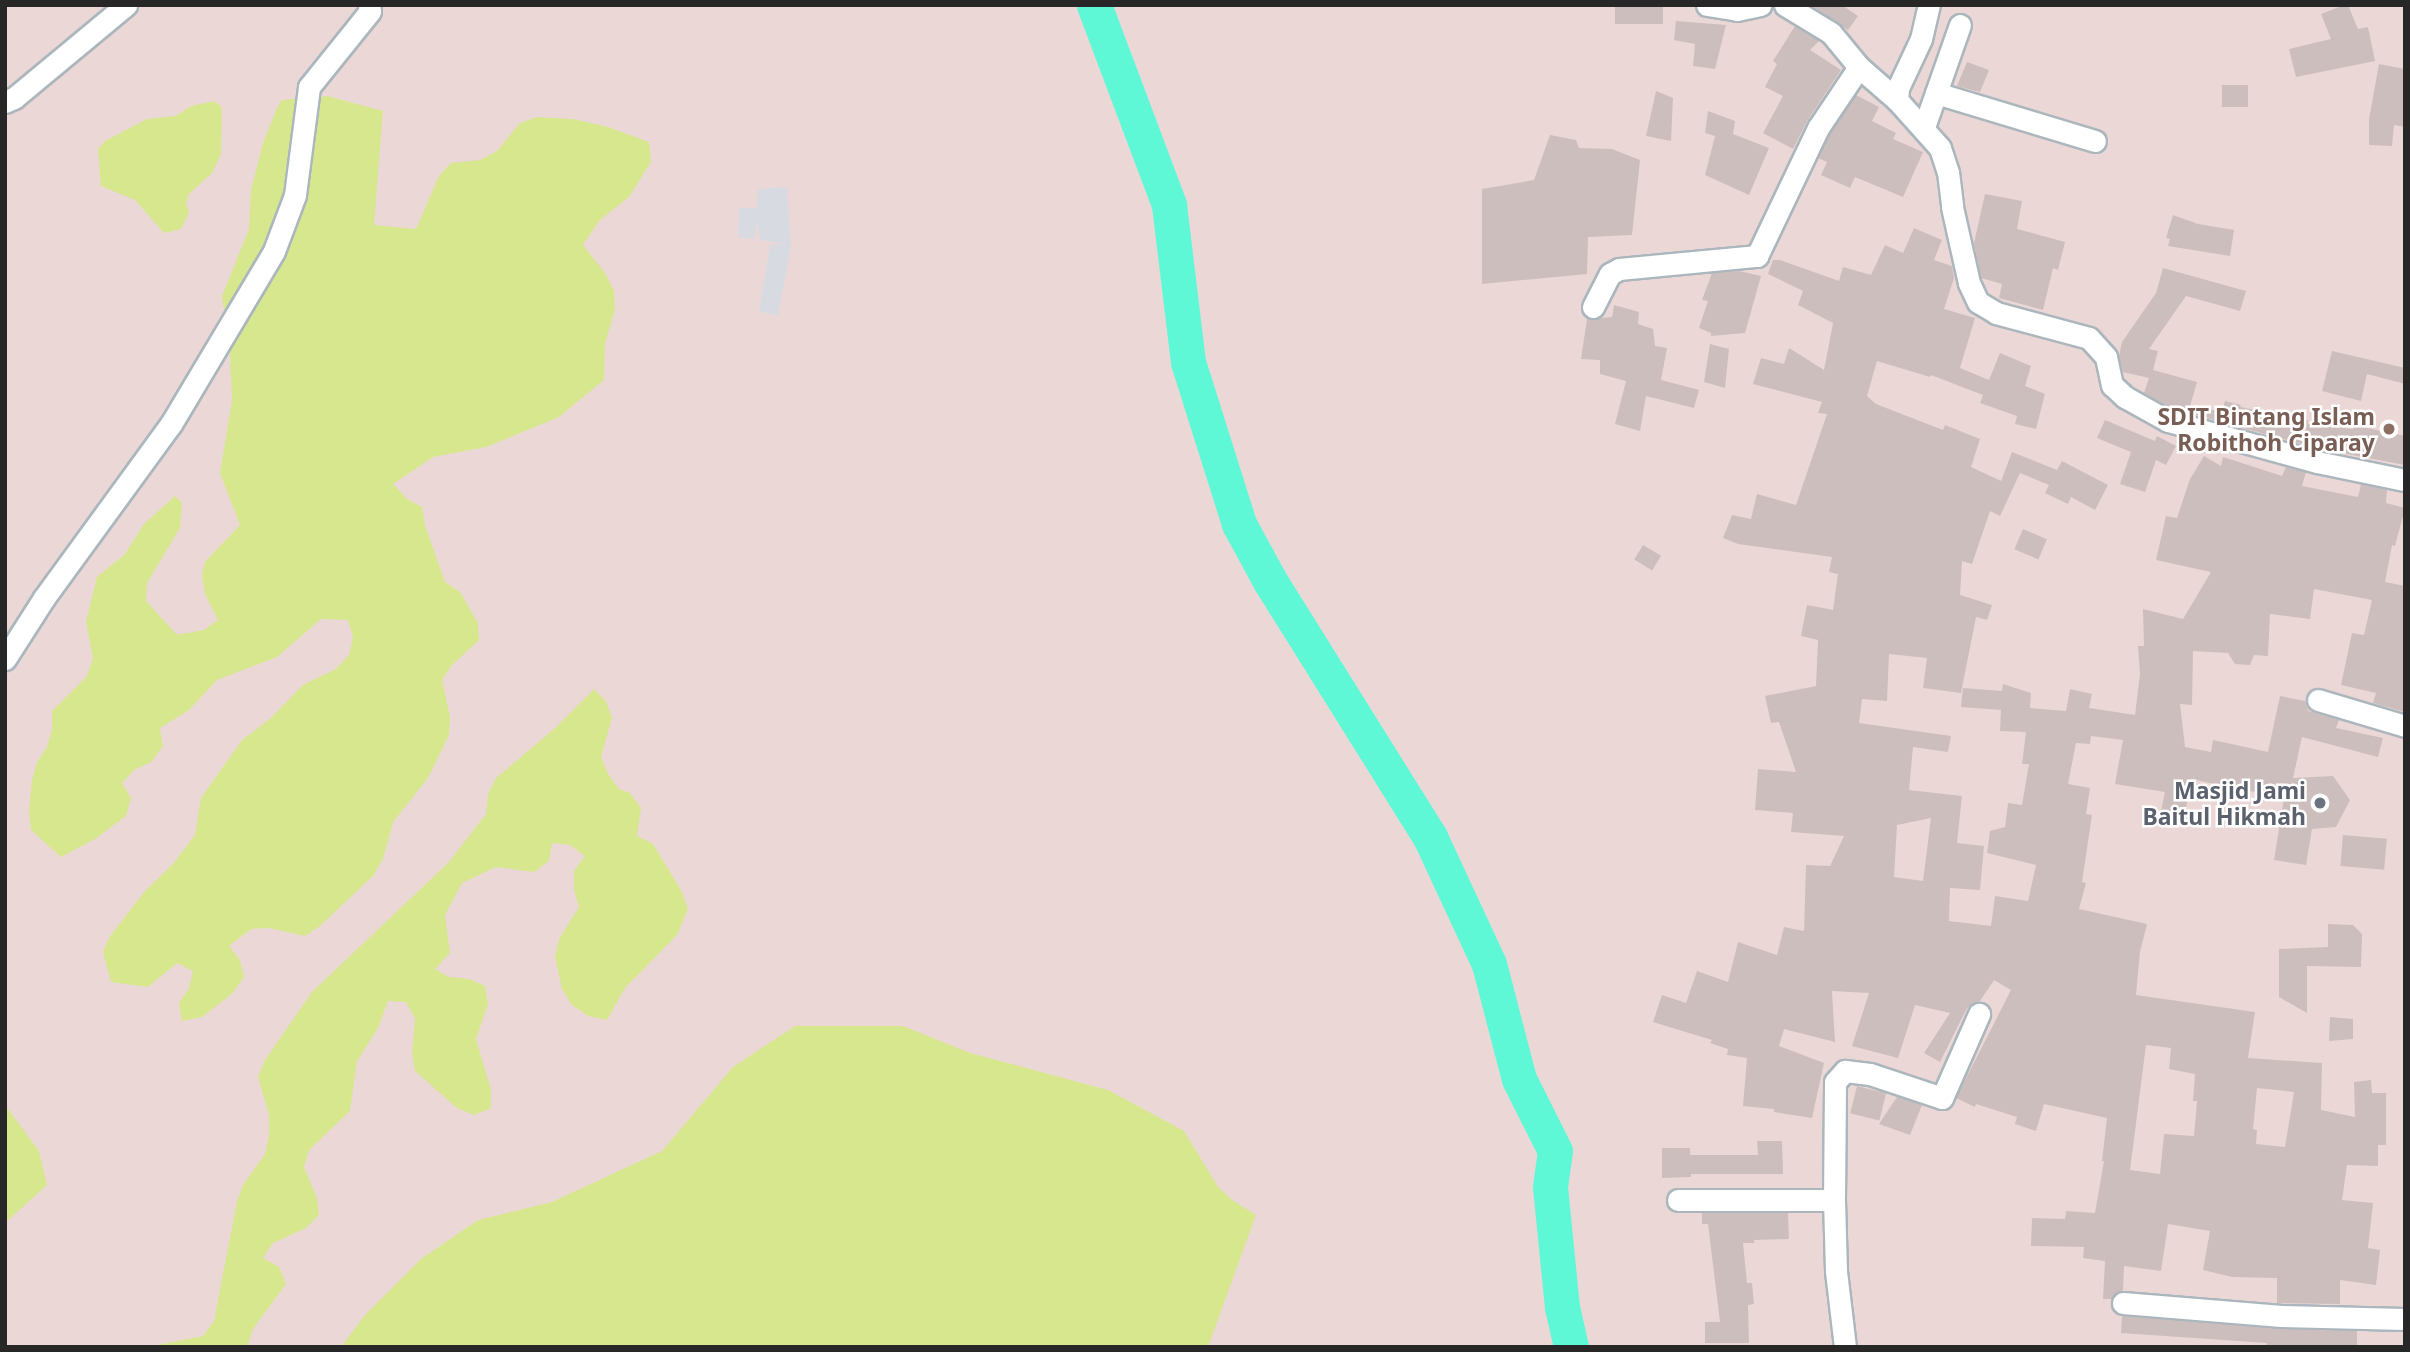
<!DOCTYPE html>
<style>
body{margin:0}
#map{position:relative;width:2410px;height:1352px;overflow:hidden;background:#ebd8d6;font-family:"Noto Sans",sans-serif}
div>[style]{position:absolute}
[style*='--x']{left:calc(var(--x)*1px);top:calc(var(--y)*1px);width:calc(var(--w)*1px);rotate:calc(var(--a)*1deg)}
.industrial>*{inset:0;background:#d8dae2}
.green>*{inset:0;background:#d7e78d}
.river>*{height:35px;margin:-17.5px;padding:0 17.5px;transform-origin:17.5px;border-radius:17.5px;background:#5ff8d7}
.building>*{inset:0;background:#ccbebc;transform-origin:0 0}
.roads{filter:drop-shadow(2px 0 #abb6bd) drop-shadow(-2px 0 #abb6bd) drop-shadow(0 2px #abb6bd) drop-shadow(0 -2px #abb6bd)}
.street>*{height:21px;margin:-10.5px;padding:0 10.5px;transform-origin:10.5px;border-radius:10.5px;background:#fff}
.dots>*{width:19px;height:19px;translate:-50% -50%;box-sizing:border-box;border:4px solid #fff;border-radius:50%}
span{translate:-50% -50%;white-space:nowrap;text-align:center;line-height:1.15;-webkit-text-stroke:5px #fff;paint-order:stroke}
.education-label{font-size:23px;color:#785e54;font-weight:700}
.right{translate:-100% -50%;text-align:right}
.worship-label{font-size:23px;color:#5b616d;font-weight:700}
.frame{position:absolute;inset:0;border:7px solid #272727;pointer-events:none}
</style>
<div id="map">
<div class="industrial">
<i style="clip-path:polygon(787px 187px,791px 245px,778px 316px,759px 311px,770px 245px,785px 244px,760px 240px,757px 223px,754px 239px,738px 237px,739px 208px,757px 208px,758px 189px)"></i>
</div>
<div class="green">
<i style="clip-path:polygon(327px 96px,383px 111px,374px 225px,416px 229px,439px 176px,451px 163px,480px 160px,497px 151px,520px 123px,537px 117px,573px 119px,608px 127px,649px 142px,651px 162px,629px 197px,600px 220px,583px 245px,605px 273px,614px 291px,615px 309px,605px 344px,604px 380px,559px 417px,486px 447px,433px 457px,393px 484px,407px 499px,422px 507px,425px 525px,445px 582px,460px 592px,478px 623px,479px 640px,452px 665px,442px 680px,450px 717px,449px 735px,428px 778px,393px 822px,383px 859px,373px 876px,320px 926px,305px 936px,269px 928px,251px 929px,229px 946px,240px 960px,244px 977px,233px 993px,202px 1017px,182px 1021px,179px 1003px,189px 988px,193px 971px,177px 963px,148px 987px,111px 982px,103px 952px,110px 936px,145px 891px,173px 864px,195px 835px,201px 798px,242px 740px,271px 718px,303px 685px,336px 669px,349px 655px,353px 637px,348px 620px,321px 619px,277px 657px,217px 680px,189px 710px,160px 728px,163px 746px,151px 762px,134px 770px,122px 783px,131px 798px,126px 816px,95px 839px,61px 857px,31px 830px,29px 811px,32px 780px,37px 762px,47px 747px,52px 730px,52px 711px,87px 676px,93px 658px,86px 622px,97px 577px,125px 554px,144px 524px,175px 496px,182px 503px,180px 528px,147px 583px,146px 601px,177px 635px,204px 630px,218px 620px,205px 594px,202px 575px,205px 562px,240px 525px,220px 473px,232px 400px,230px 354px,222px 296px,249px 229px,251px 190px,263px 143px,277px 108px,282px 100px)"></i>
<i style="clip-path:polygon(215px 101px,222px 108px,221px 154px,212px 173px,189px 194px,186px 203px,189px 212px,181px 229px,164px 233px,135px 200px,101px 186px,98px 149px,105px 141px,147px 119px,176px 116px,191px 106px)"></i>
<i style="clip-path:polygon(594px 689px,606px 701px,612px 718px,601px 757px,608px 774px,619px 789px,630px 793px,641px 808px,637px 836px,653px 844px,682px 892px,688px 909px,677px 935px,625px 988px,607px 1020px,588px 1016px,572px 1005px,562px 989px,555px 957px,559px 939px,579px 907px,574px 890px,574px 871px,585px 856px,570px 845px,552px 843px,549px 861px,534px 872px,496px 867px,462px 883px,445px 915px,450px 953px,435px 969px,449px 977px,469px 979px,485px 986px,488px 1004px,476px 1039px,491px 1090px,491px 1108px,474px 1115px,457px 1108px,415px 1071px,412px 1053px,415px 1018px,406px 1002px,388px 1001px,378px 1028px,357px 1061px,350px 1111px,309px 1150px,304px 1167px,317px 1198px,319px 1215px,306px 1228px,273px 1243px,263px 1258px,279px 1267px,286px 1284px,253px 1329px,247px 1347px,147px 1347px,203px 1336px,214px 1321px,237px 1201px,243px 1185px,265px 1154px,269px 1136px,269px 1115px,258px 1077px,265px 1060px,312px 992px,449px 862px,486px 814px,488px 794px,496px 778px,554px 729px)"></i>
<i style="clip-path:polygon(795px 1026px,903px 1026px,970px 1053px,1108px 1090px,1184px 1131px,1218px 1187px,1232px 1200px,1256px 1215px,1208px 1347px,341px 1347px,365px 1315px,421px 1259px,478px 1220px,552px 1202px,662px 1151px,733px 1067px)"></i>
<i style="clip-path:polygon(8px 1109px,39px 1151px,47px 1185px,5px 1223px,5px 1113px)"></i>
</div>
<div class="river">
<i style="--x:1094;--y:5;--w:214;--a:69.4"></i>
<i style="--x:1169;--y:205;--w:158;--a:83.1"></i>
<i style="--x:1188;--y:362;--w:170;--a:72.5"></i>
<i style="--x:1239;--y:524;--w:65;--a:61.5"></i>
<i style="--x:1270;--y:581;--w:302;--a:58"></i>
<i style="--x:1430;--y:837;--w:140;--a:65.1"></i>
<i style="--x:1489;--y:964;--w:119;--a:75.4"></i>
<i style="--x:1519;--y:1079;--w:80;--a:63.4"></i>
<i style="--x:1555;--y:1151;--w:36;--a:98"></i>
<i style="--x:1550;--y:1187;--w:121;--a:84.3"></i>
<i style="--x:1562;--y:1307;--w:41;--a:77.3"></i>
</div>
<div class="building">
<i style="left:1615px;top:5px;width:48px;height:19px"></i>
<i style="clip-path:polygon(1811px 5px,1842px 5px,1858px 16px,1848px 30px)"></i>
<i style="clip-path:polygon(2344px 5px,2348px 5px,2358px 29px,2368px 27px,2375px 61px,2296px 77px,2289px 49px,2331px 39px,2321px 14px)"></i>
<i style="clip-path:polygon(1676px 21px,1726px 25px,1715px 69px,1693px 66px,1695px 44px,1674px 40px)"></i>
<i style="clip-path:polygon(1795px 26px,1819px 41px,1810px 50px,1841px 70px,1807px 121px,1793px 149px,1763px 133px,1783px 96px,1765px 87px,1777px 64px,1773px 61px)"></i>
<i style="clip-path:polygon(1967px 62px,1989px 70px,1980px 92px,1957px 86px)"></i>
<i style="clip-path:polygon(2379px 64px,2405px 69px,2405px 127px,2394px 125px,2392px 146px,2369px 145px,2369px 119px)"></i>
<i style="left:2222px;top:85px;width:26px;height:22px"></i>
<i style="clip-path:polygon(1656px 91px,1673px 98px,1671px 141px,1646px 136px)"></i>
<i style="clip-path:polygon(1856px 95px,1879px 107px,1872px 121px,1896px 133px,1893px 139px,1923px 152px,1903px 197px,1855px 177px,1850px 188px,1821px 175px,1827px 162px,1818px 158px,1829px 135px)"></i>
<i style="clip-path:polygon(1708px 111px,1735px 121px,1733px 134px,1769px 148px,1749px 195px,1705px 175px,1715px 136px,1705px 133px)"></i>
<i style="clip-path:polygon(1550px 135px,1576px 140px,1579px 148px,1612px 149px,1640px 160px,1632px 235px,1588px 237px,1587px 274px,1482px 284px,1482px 189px,1534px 180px)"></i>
<i style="clip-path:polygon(1985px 194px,2022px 201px,2017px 229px,2065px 242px,2058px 270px,2053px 268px,2043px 310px,1999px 298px,2002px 284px,1981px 278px,1974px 243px)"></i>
<i style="clip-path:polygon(2173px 215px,2198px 224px,2234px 230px,2230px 256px,2168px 246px,2170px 239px,2166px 238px)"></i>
<i style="clip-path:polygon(evenodd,1914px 228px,1942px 240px,1934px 260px,1952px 266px,1954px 278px,1944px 309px,1975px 318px,1960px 368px,1989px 380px,2000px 353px,2031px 366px,2025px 386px,2045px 394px,2036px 429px,2015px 424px,2017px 416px,1980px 403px,1983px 395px,1931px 375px,1930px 377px,1877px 361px,1867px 396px,1876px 404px,1943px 430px,1945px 425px,1980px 439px,1971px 467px,2001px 481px,2012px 452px,2057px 470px,2062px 461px,2108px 485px,2095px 510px,2071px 497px,2068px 504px,2045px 493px,2049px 485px,2020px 473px,2000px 516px,1990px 511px,1972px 564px,1962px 561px,1960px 595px,1992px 605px,1987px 620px,1976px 617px,1961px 693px,1923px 688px,1927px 658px,1889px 654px,1887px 701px,1862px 699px,1859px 723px,1951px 736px,1948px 752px,1913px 747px,1909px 790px,1962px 796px,1957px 843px,1984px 846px,1980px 890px,1950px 888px,1949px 921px,1991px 926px,1995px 896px,2028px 901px,2036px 865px,1987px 853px,1990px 831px,2005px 827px,2008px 803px,2022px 805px,2029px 764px,2022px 764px,2026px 732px,2000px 731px,2001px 710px,1961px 707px,1963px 688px,2002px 691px,2003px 684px,2031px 693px,2030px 708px,2066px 711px,2070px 689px,2092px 694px,2089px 708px,2135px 715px,2140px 674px,2138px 646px,2144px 646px,2143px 609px,2183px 619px,2211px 572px,2156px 560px,2166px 516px,2177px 518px,2190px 479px,2204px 456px,2221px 466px,2223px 457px,2282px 476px,2286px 467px,2306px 472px,2302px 486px,2358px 497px,2361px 484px,2387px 490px,2386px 503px,2405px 508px,2395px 546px,2392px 545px,2385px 582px,2405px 586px,2405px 712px,2373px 703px,2376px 693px,2341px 685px,2352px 633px,2364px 635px,2372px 600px,2314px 589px,2310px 619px,2270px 614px,2268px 656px,2254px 655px,2250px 665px,2235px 664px,2228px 653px,2193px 651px,2192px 705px,2180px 704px,2185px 747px,2211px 752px,2213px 740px,2268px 752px,2280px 696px,2305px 701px,2308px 711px,2339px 720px,2336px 728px,2383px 738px,2378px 757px,2302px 737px,2293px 778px,2333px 776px,2350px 800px,2336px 827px,2312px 829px,2306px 865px,2274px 860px,2284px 798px,2191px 779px,2184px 820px,2160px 816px,2165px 792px,2115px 784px,2123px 740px,2091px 736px,2090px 744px,2076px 743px,2068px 784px,2090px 788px,2086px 814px,2092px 815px,2082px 882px,2086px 883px,2079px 909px,2147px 924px,2140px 952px,2136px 995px,2255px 1012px,2248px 1058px,2322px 1063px,2321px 1110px,2355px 1117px,2354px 1082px,2371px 1080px,2372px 1093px,2386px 1093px,2386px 1145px,2378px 1145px,2378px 1166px,2347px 1165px,2342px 1200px,2373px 1203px,2368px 1248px,2380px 1250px,2376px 1285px,2340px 1280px,2340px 1304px,2277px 1303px,2277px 1278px,2232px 1277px,2203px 1270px,2210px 1231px,2168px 1224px,2161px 1271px,2124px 1266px,2123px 1290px,2111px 1299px,2103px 1299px,2105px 1261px,2083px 1258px,2084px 1247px,2031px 1246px,2032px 1218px,2065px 1219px,2066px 1211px,2095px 1213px,2104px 1161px,2102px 1161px,2107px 1118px,2044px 1104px,2036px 1131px,2015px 1124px,2017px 1117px,1976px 1104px,1975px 1107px,1956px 1098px,2011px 990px,1994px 980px,1980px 1001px,1967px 1008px,1940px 1062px,1924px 1053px,1950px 1013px,1915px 1005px,1898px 1058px,1852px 1046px,1869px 993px,1832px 991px,1835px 1042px,1784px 1029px,1779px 1046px,1824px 1063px,1812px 1118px,1774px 1112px,1774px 1109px,1743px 1106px,1747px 1058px,1727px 1055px,1728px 1049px,1710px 1043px,1712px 1040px,1653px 1022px,1662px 995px,1686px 1003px,1697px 971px,1728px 982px,1738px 942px,1777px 955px,1784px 927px,1804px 931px,1806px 865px,1830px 866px,1844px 836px,1791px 832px,1793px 813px,1755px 810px,1758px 769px,1796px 772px,1779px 722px,1771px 723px,1765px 696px,1816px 686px,1818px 640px,1801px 636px,1807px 605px,1833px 610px,1838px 574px,1829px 572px,1832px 557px,1738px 544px,1723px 538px,1732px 515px,1751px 519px,1757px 494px,1796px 505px,1827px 414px,1818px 413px,1822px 402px,1753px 384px,1761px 358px,1784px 364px,1789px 348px,1824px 370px,1833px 323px,1798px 305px,1803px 291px,1768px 274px,1773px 260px,1780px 260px,1839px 281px,1843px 267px,1871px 275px,1885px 245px,1903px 253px,1914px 228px,1931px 818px,1923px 881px,1894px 877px,1897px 825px,1931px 818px,1914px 228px,2146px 1045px,2171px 1048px,2169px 1069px,2195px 1074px,2193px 1101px,2197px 1101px,2194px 1136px,2164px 1134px,2160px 1174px,2130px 1170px,2146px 1045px,1914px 228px,2257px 1088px,2294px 1092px,2285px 1147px,2256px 1144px,2257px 1130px,2253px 1129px,2257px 1088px)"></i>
<i style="clip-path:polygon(2163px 268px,2246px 291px,2240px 311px,2186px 296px,2149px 349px,2158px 351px,2153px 370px,2197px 382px,2188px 413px,2173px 409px,2144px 393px,2149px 378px,2123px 372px,2119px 356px,2122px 342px,2156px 293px)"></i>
<i style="clip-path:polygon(1739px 271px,1761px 276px,1745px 333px,1711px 336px,1711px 333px,1699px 328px,1708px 301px,1702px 300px,1712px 273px)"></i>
<i style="clip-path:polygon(1614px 305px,1639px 312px,1638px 324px,1653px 329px,1655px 346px,1667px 348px,1661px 380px,1699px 390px,1694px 408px,1646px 396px,1640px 431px,1615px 424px,1626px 381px,1600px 374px,1600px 360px,1581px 359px,1587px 319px,1612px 317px)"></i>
<i style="clip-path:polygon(1710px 344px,1729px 349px,1725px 388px,1704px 382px)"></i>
<i style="clip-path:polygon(2332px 351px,2405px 368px,2405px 384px,2367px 374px,2361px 401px,2322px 391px)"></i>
<i style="clip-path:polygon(2225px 401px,2241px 405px,2240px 407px,2308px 420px,2308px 424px,2353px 429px,2353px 425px,2405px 436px,2405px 465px,2320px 449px,2195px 415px,2196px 408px,2222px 411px)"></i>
<i style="clip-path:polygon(2105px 420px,2155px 441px,2157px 436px,2176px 446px,2166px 465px,2156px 460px,2145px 492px,2120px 484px,2131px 452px,2097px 438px)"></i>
<i style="left:2023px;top:529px;width:26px;height:22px;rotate:23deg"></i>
<i style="left:1643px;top:545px;width:21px;height:17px;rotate:31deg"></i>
<i style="left:2343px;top:835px;width:44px;height:31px;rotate:5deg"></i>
<i style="clip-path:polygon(2328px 924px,2353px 925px,2362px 934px,2361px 967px,2307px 966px,2307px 1013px,2279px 997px,2279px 949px,2328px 947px)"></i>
<i style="clip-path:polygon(2330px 1017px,2353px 1019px,2353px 1039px,2329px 1041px)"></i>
<i style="left:1857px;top:1086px;width:30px;height:28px;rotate:14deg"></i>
<i style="clip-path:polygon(1897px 1097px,1922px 1105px,1910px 1135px,1879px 1124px)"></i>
<i style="clip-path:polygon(1757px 1141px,1782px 1141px,1783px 1174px,1691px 1174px,1691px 1177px,1662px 1178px,1662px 1148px,1690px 1148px,1690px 1155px,1758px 1155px)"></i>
<i style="clip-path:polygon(1702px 1213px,1788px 1213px,1789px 1239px,1754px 1240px,1754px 1243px,1743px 1243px,1747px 1283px,1752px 1283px,1754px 1304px,1748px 1305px,1749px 1343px,1705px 1343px,1705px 1322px,1720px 1322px,1708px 1224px,1702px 1224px)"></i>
<i style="clip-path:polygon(2122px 1316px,2280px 1329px,2357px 1331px,2357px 1347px,2266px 1347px,2267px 1343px,2121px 1333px)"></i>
</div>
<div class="roads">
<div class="street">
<i style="--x:1707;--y:5;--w:30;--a:9"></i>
<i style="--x:1737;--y:10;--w:24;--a:-12"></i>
<i style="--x:1785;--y:5;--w:54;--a:31.3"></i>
<i style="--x:1831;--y:33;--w:44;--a:50.5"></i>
<i style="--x:1859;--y:67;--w:50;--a:41"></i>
<i style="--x:1897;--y:100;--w:64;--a:48.1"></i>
<i style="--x:1940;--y:148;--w:25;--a:72"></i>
<i style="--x:1948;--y:172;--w:35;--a:83"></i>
<i style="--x:1952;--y:207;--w:78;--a:77.4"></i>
<i style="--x:1969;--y:283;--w:21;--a:65"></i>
<i style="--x:1978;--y:302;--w:21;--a:31"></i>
<i style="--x:1996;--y:313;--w:96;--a:15"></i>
<i style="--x:2089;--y:338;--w:25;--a:48"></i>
<i style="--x:2106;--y:357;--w:29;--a:78"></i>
<i style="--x:2112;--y:385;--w:18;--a:43"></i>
<i style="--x:2125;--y:397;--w:49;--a:29.2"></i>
<i style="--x:2168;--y:421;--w:155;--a:15.4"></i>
<i style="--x:2317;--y:462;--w:90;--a:11.6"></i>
<i style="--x:1936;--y:93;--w:166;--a:16.8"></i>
<i style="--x:1897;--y:100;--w:12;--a:-85"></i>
<i style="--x:1898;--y:88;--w:54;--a:-64.9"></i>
<i style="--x:1921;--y:39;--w:35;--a:-77"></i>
<i style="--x:5;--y:102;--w:10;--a:-24"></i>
<i style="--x:14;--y:98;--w:146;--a:-39.7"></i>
<i style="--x:1924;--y:127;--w:108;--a:-70.6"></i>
<i style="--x:1593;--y:307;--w:37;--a:-63"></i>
<i style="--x:1610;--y:274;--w:10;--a:-29"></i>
<i style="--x:1619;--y:269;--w:139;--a:-5.4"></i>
<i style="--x:1757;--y:256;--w:142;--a:-64.5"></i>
<i style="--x:1818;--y:128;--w:73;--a:-56.1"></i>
<i style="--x:5;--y:659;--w:72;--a:-57.4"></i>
<i style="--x:44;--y:598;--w:215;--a:-53.9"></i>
<i style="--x:171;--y:424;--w:201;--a:-59.2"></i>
<i style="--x:274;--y:251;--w:60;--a:-69.4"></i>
<i style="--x:295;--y:195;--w:109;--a:-82.6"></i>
<i style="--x:309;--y:87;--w:97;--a:-51.2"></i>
<i style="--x:370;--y:11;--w:6;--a:-99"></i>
<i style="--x:2318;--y:700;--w:91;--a:16.6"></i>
<i style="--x:1678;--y:1200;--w:156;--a:0"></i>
<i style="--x:2123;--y:1303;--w:159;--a:4.7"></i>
<i style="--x:2281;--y:1316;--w:124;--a:1.4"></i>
<i style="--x:1845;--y:1347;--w:77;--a:-96.8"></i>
<i style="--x:1836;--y:1271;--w:71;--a:-91.6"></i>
<i style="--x:1834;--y:1200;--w:118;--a:-89.5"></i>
<i style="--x:1835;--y:1082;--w:15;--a:-48"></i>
<i style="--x:1845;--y:1071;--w:25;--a:7"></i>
<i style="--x:1870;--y:1074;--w:76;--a:18.4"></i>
<i style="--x:1942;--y:1098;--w:92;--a:-66.2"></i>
</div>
</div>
<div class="dots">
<i style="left:2389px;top:429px;background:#8d6e63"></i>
<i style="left:2320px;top:803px;background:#6b7280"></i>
</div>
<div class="education-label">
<span class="right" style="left:2375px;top:429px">SDIT Bintang Islam<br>Robithoh Ciparay</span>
</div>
<div class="worship-label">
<span class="right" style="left:2306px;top:803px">Masjid Jami<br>Baitul Hikmah</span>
</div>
<div class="frame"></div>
</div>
